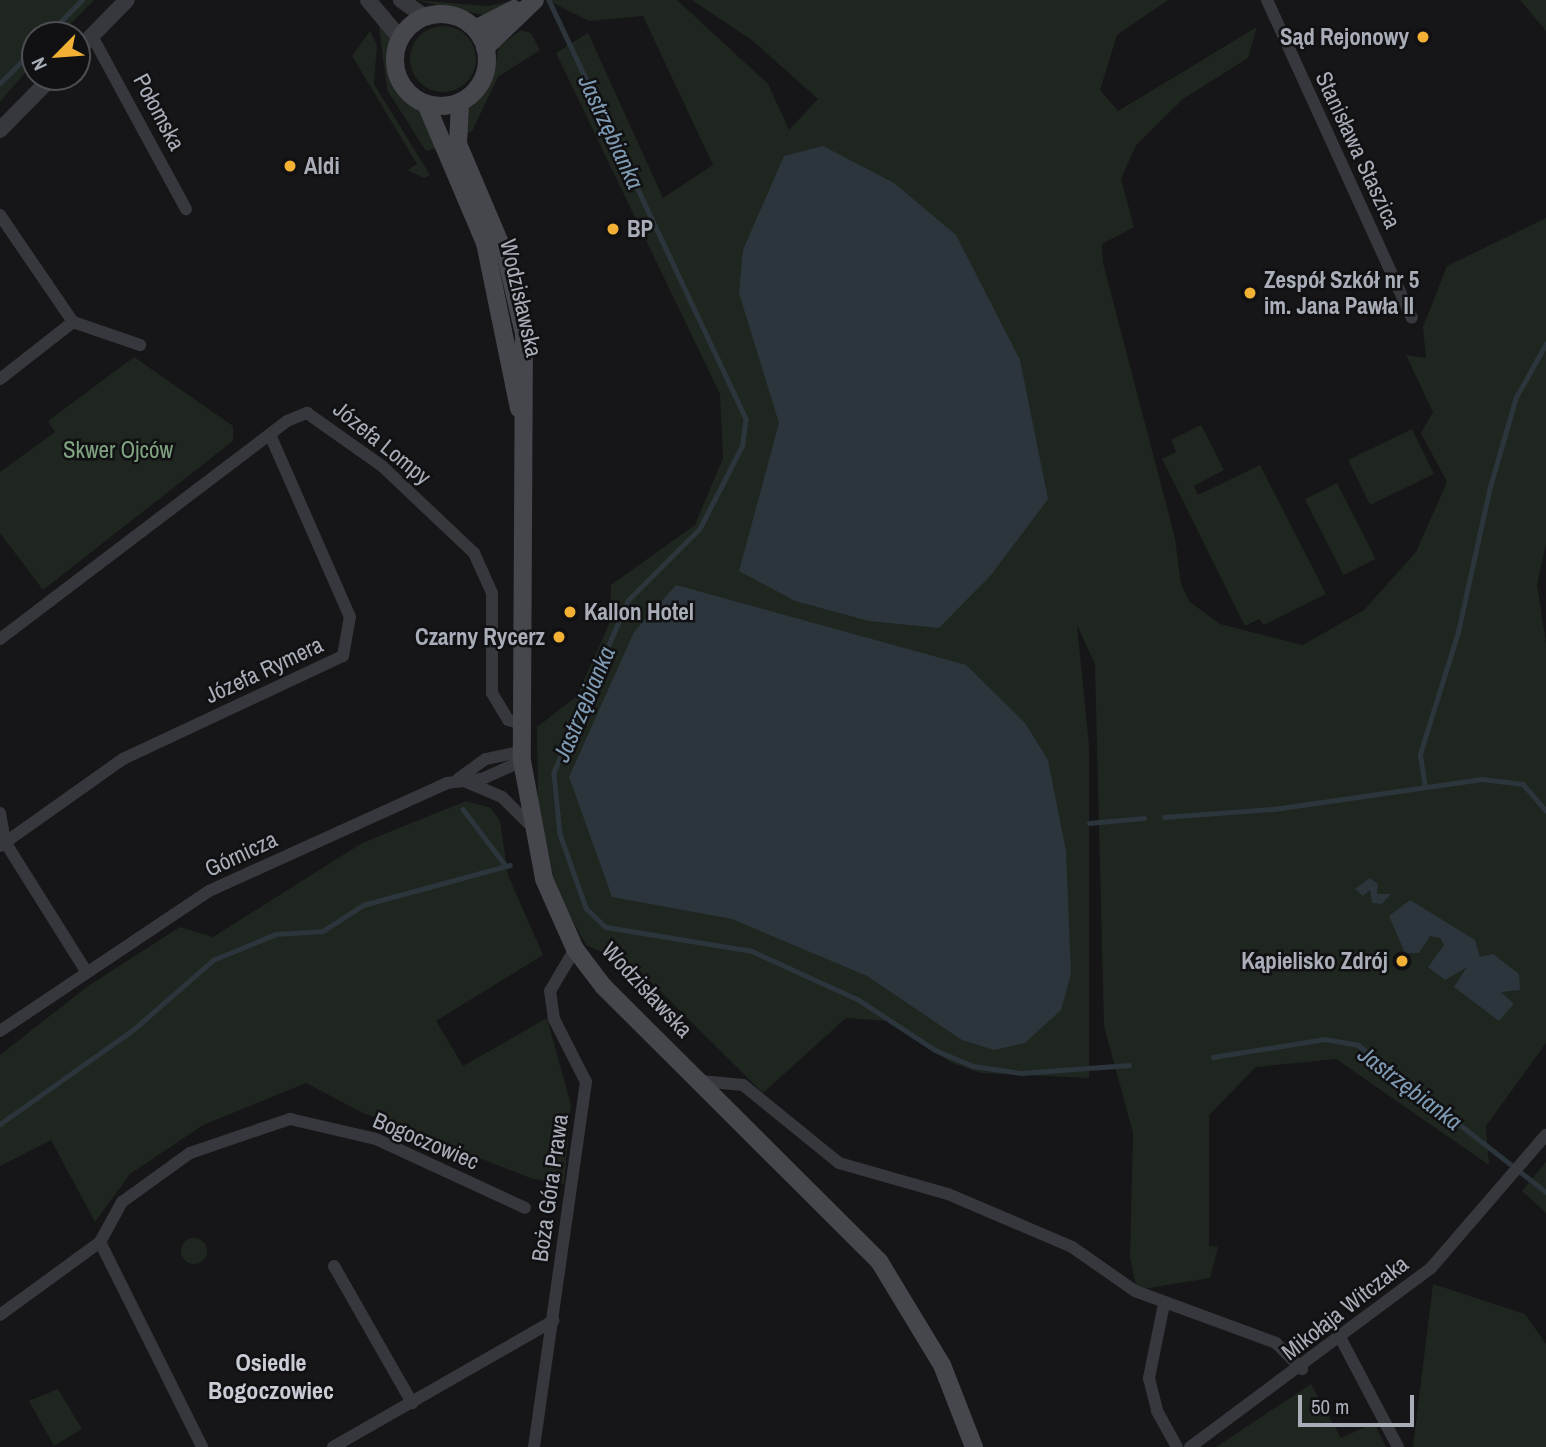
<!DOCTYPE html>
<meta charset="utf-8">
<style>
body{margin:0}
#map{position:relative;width:1546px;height:1447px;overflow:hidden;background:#161618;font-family:"Archivo Narrow",sans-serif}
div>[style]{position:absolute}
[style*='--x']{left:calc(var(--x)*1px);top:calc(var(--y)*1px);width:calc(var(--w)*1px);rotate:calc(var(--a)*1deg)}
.green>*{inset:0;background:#1e261f;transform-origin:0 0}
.round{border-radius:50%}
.water>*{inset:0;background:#2c353c}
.stream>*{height:4.5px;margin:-2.25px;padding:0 2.25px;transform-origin:2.25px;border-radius:2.25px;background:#2c353c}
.minor>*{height:12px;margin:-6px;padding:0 6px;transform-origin:6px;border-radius:6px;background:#37383d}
.tertiary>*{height:16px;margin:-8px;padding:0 8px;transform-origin:8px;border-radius:8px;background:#37383d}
.secondary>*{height:18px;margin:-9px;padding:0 9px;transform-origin:9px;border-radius:9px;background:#45474d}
.secondary>.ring{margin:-9px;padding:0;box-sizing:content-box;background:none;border:18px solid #45474d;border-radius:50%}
.dots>*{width:19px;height:19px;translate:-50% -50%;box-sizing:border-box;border:4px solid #111113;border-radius:50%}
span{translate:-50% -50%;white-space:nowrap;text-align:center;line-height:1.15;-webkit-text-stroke:5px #111113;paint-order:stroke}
.poi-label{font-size:23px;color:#a8adb8;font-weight:700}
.right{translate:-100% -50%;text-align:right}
.left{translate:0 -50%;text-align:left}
.street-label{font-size:23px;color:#a8adb8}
.park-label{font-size:23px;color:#7fa381}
.water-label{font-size:24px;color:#7f9bb3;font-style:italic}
.neighbourhood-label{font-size:24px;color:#c9ccd4;font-weight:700}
.north{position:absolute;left:21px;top:21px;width:70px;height:70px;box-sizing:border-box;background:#111113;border:2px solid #4d4f55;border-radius:50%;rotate:245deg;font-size:19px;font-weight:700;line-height:28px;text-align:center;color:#a8adb8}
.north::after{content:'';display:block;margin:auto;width:24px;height:32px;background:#f2b134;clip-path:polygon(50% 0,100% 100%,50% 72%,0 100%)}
.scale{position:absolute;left:1298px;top:1395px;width:116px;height:32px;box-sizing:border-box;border:4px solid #a8adb8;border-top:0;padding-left:9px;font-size:21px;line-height:24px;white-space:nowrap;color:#a8adb8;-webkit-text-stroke:5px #111113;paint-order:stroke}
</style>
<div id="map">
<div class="green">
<i style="clip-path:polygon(0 0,94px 0,59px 35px,35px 35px,35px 61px,0 102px)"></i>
<i style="clip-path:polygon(415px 0,488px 6px,518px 0,491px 17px)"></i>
<i style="clip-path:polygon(547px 0,677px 0,768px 84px,789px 130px,818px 99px,753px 41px,692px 0,1168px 0,1117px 35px,1100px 90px,1118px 111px,1257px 27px,1248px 58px,1183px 99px,1136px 145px,1121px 179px,1134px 227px,1102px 244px,1103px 263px,1175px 538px,1181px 584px,1190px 602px,1220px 624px,1303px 645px,1364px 610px,1416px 552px,1447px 482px,1421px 433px,1433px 412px,1406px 355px,1426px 358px,1423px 327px,1447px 266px,1546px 218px,1546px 544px,1537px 585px,1546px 643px,1546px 1043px,1486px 1126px,1489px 1165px,1336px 1059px,1256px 1067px,1209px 1115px,1209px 1246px,1218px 1247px,1210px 1278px,1137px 1290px,1130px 1258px,1133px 1133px,1104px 1026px,1095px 664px,1077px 625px,1089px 746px,1089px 1078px,981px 1073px,952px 1063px,887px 1021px,846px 1018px,763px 1093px,637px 968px,586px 945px,556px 890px,538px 803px,537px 727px,577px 696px,610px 622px,611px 585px,695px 525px,723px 458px,720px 394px,556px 53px,588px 33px,663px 198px,713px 165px,643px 16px,589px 21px)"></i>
<i style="clip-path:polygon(1520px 0,1546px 0,1546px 31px)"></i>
<i style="clip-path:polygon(378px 18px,389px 34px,397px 84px,419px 107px,439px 147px,426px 151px,387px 90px)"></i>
<i class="round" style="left:410px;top:26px;width:66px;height:66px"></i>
<i style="clip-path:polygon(521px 30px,531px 33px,540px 50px,498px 77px,472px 131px,462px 136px,463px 113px,493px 79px,499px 46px)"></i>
<i style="clip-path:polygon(370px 31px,377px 45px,374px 84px,430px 175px,424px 178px,407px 170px,417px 164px,352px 56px)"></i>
<i style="clip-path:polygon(134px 357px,233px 426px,233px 441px,43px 590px,0 533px,0 472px,55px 432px,48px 421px)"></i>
<i style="clip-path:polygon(1201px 425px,1224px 470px,1194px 486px,1198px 495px,1260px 465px,1326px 594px,1264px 625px,1259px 619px,1245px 626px,1162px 459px,1176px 452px,1171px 440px)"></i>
<i style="left:1412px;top:429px;width:50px;height:71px;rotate:64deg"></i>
<i style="left:1337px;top:483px;width:85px;height:36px;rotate:63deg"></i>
<i style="clip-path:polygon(466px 801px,491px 808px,500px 821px,508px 875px,543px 955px,436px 1021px,463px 1066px,547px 1018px,571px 1105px,564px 1184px,533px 1179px,361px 1112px,306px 1083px,203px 1125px,130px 1174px,95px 1222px,51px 1140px,0 1166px,0 1055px,88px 986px,180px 927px,213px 937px,362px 843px)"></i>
<i style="clip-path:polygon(1546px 1162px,1546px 1213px,1522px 1191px)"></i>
<i class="round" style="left:181px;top:1238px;width:26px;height:26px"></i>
<i style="clip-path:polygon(1433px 1284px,1525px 1314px,1546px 1344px,1546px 1447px,1413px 1447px)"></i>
<i style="clip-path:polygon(1311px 1384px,1341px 1438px,1374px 1423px,1386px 1447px,1216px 1447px)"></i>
<i style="clip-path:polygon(58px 1389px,82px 1429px,54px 1446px,29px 1401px)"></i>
</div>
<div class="water">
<i style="clip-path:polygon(823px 146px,894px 183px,956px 235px,1020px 360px,1048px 499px,991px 575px,939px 628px,869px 621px,795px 601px,739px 571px,779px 423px,739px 293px,743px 250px,784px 156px)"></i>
<i style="clip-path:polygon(676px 585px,966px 665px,1025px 723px,1048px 760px,1066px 851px,1071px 974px,1061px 1010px,1025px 1043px,994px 1050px,962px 1040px,867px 976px,732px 919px,612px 897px,569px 777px,634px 632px)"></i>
<i style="clip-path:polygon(1370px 878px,1378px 884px,1377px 894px,1391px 894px,1382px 904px,1372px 903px,1370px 890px,1363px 896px,1355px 889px)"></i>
<i style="clip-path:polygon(1410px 900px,1475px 940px,1480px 957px,1493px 954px,1519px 974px,1520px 990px,1501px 992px,1514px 1004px,1499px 1021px,1454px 987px,1467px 967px,1445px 980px,1428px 967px,1444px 945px,1440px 938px,1430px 936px,1419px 953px,1405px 953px,1389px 916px)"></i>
</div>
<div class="stream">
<i style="--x:549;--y:0;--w:463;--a:64.8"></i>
<i style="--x:746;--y:419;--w:26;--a:97"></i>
<i style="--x:743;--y:445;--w:94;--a:117.1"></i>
<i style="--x:700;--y:529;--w:102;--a:135"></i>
<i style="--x:628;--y:601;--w:187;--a:113.3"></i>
<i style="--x:554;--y:773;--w:61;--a:84.4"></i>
<i style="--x:560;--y:834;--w:78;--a:70.6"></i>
<i style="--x:586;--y:908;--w:28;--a:44"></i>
<i style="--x:606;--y:927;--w:148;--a:9.3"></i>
<i style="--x:752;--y:951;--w:118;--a:24.6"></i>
<i style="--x:859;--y:1000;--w:91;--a:33.3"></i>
<i style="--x:935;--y:1050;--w:41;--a:22.8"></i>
<i style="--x:973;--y:1066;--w:49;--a:8.3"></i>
<i style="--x:1021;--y:1073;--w:108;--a:-4.2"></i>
<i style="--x:47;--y:35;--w:49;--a:-45"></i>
<i style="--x:0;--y:83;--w:49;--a:-45"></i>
<i style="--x:1425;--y:787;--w:33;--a:-99"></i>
<i style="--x:1420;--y:754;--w:128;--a:-72.7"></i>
<i style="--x:1458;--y:632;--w:148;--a:-77.6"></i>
<i style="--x:1490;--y:487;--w:94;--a:-73.9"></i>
<i style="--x:1516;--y:397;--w:61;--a:-60.5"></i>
<i style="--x:463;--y:809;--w:71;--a:53"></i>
<i style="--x:1164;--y:817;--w:110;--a:-4.2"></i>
<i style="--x:1274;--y:809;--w:210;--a:-8.2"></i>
<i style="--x:1482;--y:779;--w:41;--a:7"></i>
<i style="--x:1523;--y:784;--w:35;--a:49"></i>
<i style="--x:1089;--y:823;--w:55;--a:-5.2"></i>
<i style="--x:1213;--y:1057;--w:113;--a:-9.1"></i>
<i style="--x:1325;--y:1039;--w:34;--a:10"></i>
<i style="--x:1358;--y:1045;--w:239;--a:38"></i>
<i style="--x:0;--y:1124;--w:164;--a:-35.3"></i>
<i style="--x:134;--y:1029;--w:105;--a:-41.1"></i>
<i style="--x:213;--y:960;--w:68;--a:-22.4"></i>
<i style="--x:276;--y:934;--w:47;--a:-3.7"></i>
<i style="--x:323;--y:931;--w:48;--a:-33"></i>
<i style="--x:363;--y:905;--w:152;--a:-15.2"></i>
</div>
<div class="minor">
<i style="--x:1267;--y:0;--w:349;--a:65.5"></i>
<i style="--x:92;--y:36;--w:197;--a:61.5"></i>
<i style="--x:0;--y:215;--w:130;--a:55.7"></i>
<i style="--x:0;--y:379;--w:93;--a:-38"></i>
<i style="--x:73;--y:322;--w:71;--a:18.9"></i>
<i style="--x:0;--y:639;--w:360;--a:-37.2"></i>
<i style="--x:287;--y:421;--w:22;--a:-22"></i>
<i style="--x:307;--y:413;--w:92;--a:35.2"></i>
<i style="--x:382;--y:466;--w:127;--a:43.4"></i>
<i style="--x:474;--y:553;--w:44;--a:65.8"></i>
<i style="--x:492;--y:593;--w:100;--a:90"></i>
<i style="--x:492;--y:693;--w:31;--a:59"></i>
<i style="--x:508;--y:720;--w:16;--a:15"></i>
<i style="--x:458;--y:779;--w:34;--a:-36"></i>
<i style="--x:486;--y:759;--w:38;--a:-12"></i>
<i style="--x:464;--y:781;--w:41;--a:22.8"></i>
<i style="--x:502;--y:797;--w:38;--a:45"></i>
<i style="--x:0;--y:813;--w:29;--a:80"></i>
<i style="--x:5;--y:842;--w:152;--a:57.9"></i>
<i style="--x:0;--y:846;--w:151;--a:-35.3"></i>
<i style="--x:123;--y:759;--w:243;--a:-25.1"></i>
<i style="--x:343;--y:656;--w:40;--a:-80"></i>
<i style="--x:350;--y:617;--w:199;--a:-113.7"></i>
<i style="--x:0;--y:1031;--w:252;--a:-33.8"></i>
<i style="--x:209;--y:891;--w:261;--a:-24.4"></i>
<i style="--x:447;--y:783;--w:35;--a:-7"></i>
<i style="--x:482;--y:779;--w:44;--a:-24.2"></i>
<i style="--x:701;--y:1081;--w:42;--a:5.4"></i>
<i style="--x:743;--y:1085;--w:124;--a:39.1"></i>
<i style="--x:839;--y:1163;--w:113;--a:15.9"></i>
<i style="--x:948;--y:1194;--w:135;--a:23.1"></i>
<i style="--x:1072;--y:1247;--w:77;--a:34.9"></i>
<i style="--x:1135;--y:1291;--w:150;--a:20.2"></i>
<i style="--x:1276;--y:1343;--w:37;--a:45"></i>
<i style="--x:100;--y:1242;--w:229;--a:63.5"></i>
<i style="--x:334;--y:1266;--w:158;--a:60.3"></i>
<i style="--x:1164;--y:1304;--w:76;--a:101.5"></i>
<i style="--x:1149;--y:1378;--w:34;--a:76"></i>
<i style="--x:1157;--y:1411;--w:41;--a:60.9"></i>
<i style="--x:0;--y:1315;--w:124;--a:-36.1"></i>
<i style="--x:100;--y:1242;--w:46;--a:-61.2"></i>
<i style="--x:122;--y:1202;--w:84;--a:-35.8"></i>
<i style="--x:190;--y:1153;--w:106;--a:-18.8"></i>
<i style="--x:290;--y:1119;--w:88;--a:13.1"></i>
<i style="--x:376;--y:1139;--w:164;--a:24.8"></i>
<i style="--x:1341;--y:1339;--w:122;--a:62.2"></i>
<i style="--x:333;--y:1447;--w:254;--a:-29.8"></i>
<i style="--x:534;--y:1447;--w:369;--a:-81.9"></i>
<i style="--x:586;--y:1082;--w:71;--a:-116.9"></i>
<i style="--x:554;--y:1019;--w:28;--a:-98"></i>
<i style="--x:550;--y:991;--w:49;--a:-59.2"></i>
<i style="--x:1190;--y:1447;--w:300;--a:-36.6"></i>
<i style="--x:1431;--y:1268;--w:176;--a:-49.2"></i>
</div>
<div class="tertiary">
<i style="--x:368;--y:0;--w:50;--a:49.9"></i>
<i style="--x:401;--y:0;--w:29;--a:35"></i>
<i style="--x:77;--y:51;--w:71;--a:-45.6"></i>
<i style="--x:0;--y:130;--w:74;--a:-45.5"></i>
</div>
<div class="secondary">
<i class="ring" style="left:395px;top:14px;width:74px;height:74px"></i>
<i style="--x:475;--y:29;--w:44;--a:-27.1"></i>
<i style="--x:485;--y:48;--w:69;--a:-43.8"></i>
<i style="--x:460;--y:102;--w:42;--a:92.7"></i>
<i style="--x:458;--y:144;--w:123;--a:67"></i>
<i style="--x:506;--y:257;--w:79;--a:76.8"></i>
<i style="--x:524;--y:334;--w:427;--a:90.3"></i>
<i style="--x:522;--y:761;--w:120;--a:79.4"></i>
<i style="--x:544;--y:879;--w:77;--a:66.1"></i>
<i style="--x:575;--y:949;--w:46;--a:52.9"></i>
<i style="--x:603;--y:986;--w:390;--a:44.9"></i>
<i style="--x:879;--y:1261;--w:122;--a:58.8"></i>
<i style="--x:942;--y:1365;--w:88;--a:68.7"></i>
<i style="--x:426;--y:104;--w:151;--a:67"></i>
<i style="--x:485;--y:243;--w:169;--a:78.4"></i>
</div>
<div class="dots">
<i style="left:1423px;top:37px;background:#f2b134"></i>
<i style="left:290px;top:166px;background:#f2b134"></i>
<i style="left:613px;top:229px;background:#f2b134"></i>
<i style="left:1250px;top:293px;background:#f2b134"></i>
<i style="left:570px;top:612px;background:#f2b134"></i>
<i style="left:559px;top:637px;background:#f2b134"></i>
<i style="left:1402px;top:961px;background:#f2b134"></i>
</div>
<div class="poi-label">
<span class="right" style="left:1409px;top:37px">Sąd Rejonowy</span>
<span class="left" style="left:304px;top:166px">Aldi</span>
<span class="left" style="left:627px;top:229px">BP</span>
<span class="left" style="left:1264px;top:293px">Zespół Szkół nr 5<br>im. Jana Pawła II</span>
<span class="left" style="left:584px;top:612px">Kallon Hotel</span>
<span class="right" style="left:545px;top:637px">Czarny Rycerz</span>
<span class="right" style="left:1388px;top:961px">Kąpielisko Zdrój</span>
</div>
<div class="street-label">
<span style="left:159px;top:112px;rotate:62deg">Połomska</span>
<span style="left:1358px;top:150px;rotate:65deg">Stanisława Staszica</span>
<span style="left:521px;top:298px;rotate:77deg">Wodzisławska</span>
<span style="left:382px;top:443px;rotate:39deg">Józefa Lompy</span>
<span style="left:264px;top:670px;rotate:-25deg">Józefa Rymera</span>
<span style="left:241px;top:854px;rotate:-25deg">Górnicza</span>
<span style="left:647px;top:990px;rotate:47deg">Wodzisławska</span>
<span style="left:426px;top:1141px;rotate:23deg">Bogoczowiec</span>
<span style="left:550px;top:1188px;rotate:-82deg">Boża Góra Prawa</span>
<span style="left:1345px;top:1308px;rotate:-38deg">Mikołaja Witczaka</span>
</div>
<div class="park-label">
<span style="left:118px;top:450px">Skwer Ojców</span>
</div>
<div class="water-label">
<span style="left:611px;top:132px;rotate:65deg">Jastrzębianka</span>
<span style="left:584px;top:704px;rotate:-67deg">Jastrzębianka</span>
<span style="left:1410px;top:1088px;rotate:37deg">Jastrzębianka</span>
</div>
<div class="neighbourhood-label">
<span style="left:271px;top:1377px">Osiedle<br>Bogoczowiec</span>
</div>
<div class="north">N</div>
<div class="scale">50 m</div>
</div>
